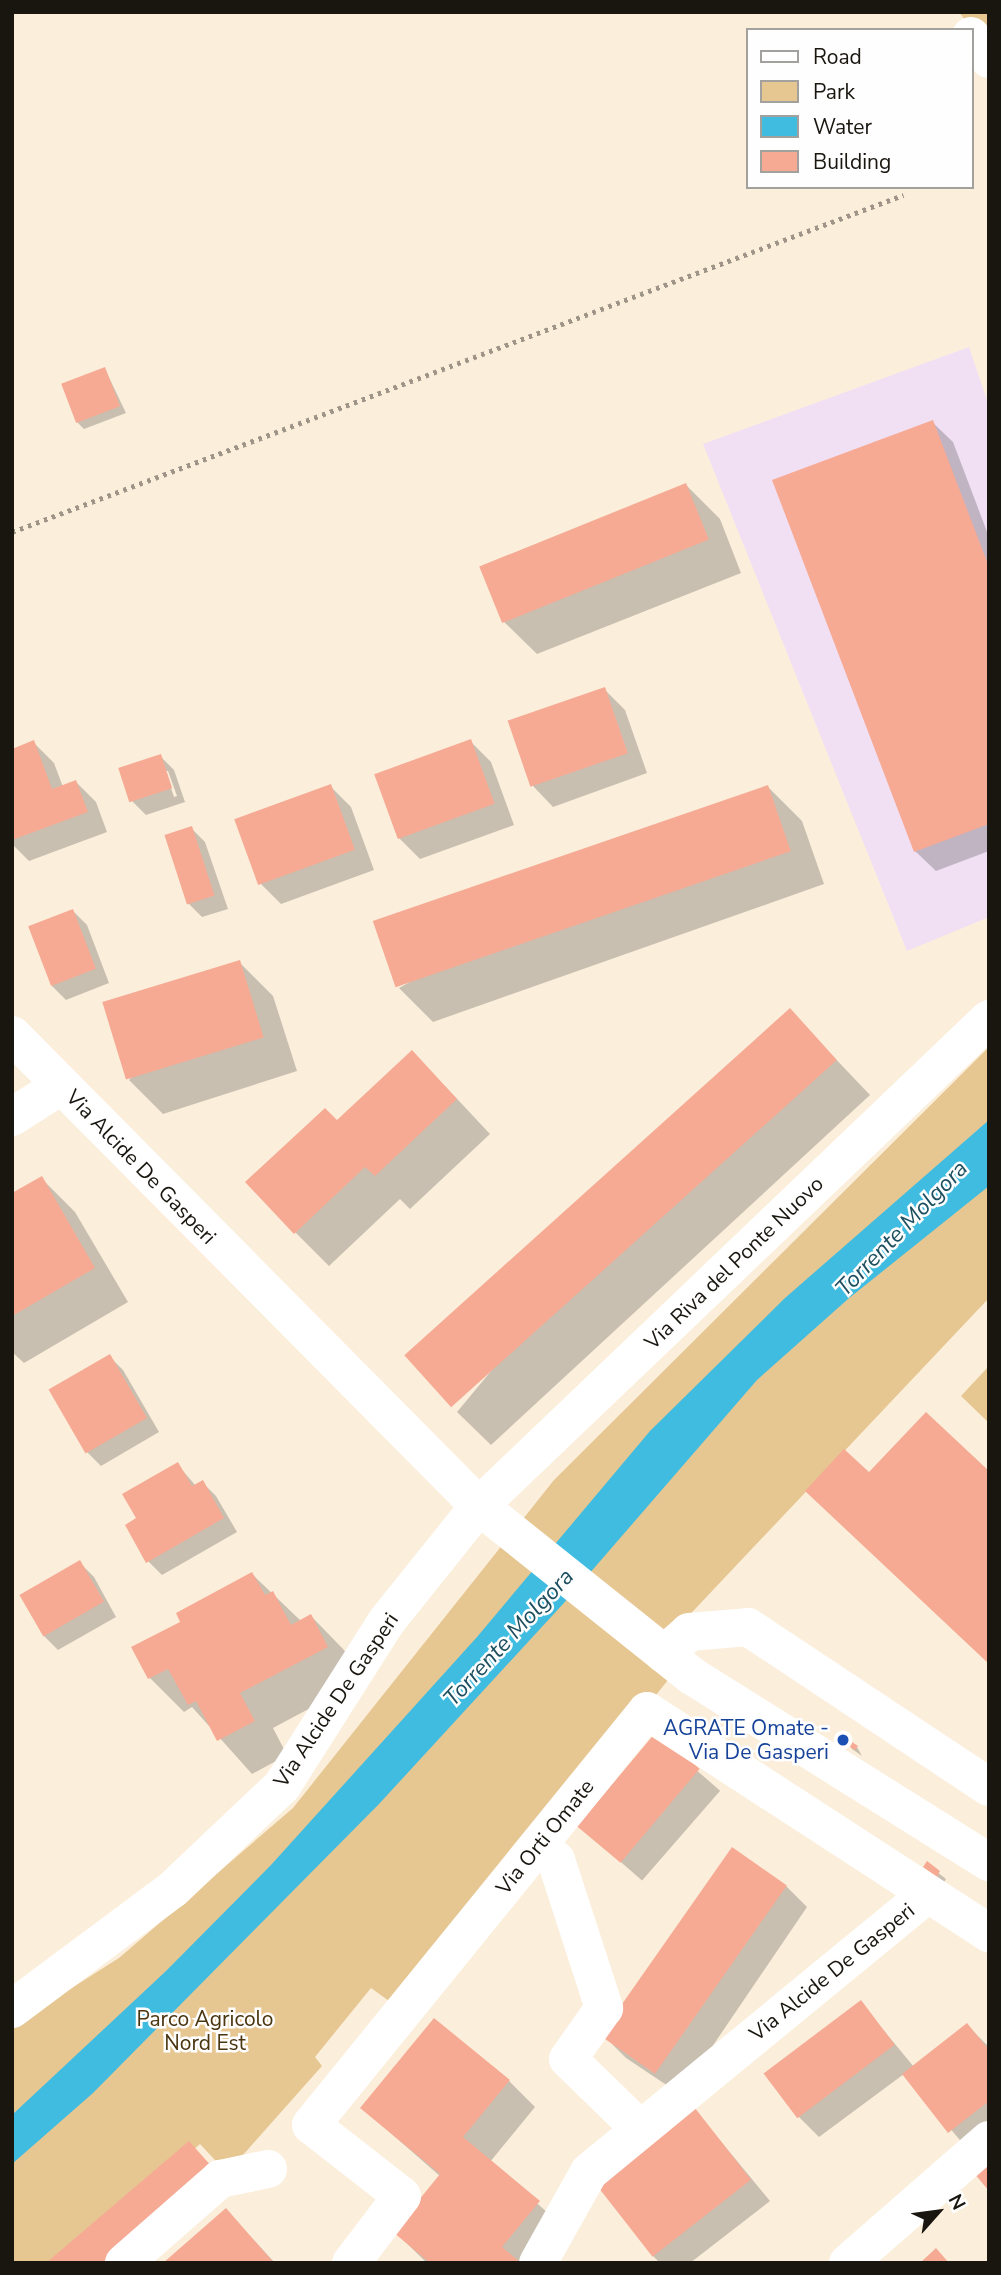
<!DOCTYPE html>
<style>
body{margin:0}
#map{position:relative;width:1001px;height:2275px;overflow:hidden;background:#fbefdc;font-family:"Nunito Sans",sans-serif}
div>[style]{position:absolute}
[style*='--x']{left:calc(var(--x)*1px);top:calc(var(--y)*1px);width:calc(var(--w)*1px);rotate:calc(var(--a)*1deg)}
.industrial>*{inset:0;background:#f1e0f3}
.green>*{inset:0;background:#e6c691}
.water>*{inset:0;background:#40bce1}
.shadow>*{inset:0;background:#0003;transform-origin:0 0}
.building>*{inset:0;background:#f6aa94;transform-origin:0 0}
.path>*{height:4.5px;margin-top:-2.25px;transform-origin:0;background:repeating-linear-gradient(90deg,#9e9588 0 3.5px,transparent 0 8.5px)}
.minor>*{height:38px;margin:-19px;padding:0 19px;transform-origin:19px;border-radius:19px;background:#fff}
.dots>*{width:19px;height:19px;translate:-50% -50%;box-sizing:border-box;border:4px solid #fefefe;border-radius:50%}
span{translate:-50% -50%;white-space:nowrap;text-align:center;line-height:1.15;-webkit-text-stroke:5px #fefefe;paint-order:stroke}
.street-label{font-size:21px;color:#19150f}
.transit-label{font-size:21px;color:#164399}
.right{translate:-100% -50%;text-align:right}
.park-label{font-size:21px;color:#49350f}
.water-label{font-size:23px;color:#1d4f5f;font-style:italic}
.frame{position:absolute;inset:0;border:14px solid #19150f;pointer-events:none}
.legend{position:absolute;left:746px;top:28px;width:228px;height:161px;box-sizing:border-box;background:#fefefe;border:2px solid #a2a19e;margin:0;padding:9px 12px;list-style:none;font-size:21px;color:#19150f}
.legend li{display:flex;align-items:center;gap:14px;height:35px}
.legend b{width:35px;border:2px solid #a2a19e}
.north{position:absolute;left:903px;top:2177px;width:70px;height:70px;-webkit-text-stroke:5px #fefefe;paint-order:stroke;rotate:62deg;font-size:19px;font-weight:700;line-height:28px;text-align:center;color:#19150f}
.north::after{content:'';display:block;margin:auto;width:24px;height:32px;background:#19150f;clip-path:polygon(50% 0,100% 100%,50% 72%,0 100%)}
</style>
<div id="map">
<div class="industrial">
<i style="clip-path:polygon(969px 347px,989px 406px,989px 917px,907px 951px,703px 444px)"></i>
</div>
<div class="green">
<i style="clip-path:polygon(959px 12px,989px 12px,989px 52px)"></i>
<i style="clip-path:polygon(989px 1047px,989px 1298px,680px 1625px,692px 1650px,403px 2011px,371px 1988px,315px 2057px,322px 2066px,227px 2173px,200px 2144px,66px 2263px,12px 2263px,12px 2026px,119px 1958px,293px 1808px,554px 1480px)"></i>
<i style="clip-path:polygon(989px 1366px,989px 1423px,961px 1396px)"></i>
</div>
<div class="water">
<i style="clip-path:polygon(989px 1120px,989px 1186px,848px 1299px,757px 1380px,563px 1604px,379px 1804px,93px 2093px,12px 2164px,12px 2115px,166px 1971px,271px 1865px,477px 1637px,650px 1431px,785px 1298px)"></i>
</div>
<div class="shadow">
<i style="clip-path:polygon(105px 369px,126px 413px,84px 429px,77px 422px)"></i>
<i style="clip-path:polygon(932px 422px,953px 442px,989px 537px,989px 851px,936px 871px,915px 851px)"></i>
<i style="clip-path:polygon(686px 485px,720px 519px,741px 573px,537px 654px,503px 621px)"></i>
<i style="clip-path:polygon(604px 689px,625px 710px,647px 773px,553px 807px,533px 786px)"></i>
<i style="clip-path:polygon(470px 741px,491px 762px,514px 825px,420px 859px,399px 838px)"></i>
<i style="clip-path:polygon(34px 743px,54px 763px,63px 787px,76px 782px,96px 802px,107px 832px,29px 861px,12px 844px,12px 750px)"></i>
<i style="clip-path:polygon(evenodd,160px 756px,174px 770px,185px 802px,146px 815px,132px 801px,160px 756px,165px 771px,168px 771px,177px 796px,174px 797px,165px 771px)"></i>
<i style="clip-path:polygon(331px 787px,351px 807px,374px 870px,281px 904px,260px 883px)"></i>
<i style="clip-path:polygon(768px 787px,802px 821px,824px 884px,433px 1022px,399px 988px)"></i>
<i style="clip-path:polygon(191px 828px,205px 842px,228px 909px,202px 917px,188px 903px)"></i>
<i style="clip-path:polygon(73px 911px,87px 925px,109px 983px,66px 1000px,52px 986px)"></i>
<i style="clip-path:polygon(239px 962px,273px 996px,297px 1071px,163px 1114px,129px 1080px)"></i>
<i style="clip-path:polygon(790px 1011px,870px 1095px,491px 1445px,457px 1412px)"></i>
<i style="clip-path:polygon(445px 1086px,490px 1134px,410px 1209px,400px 1199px,329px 1266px,295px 1232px,337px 1122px)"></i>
<i style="clip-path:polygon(41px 1178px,75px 1212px,128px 1302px,24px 1363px,12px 1352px,12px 1195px)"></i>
<i style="clip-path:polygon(109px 1356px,123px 1370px,159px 1432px,101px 1466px,87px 1452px,50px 1390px)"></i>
<i style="clip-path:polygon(177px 1464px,196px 1486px,202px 1482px,216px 1496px,237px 1532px,162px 1575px,148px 1561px,138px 1519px)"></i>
<i style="clip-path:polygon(80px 1563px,94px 1577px,116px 1617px,58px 1650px,44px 1636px)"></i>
<i style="clip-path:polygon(252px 1574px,301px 1621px,311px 1616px,344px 1650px,361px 1681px,273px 1728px,287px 1755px,252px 1774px,192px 1707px,184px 1712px,150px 1678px,134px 1648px,183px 1622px)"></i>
<i style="left:656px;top:1735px;width:85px;height:119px;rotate:41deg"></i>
<i style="clip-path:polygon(847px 1741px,857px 1747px,862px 1756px,852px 1749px)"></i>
<i style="clip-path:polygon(733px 1850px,786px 1886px,807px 1907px,680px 2094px,626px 2058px,605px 2037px)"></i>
<i style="clip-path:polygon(927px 1864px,946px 1879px,944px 1882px,932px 1873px)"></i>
<i style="clip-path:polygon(861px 2003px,914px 2067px,967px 2025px,989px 2047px,989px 2138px,970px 2152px,904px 2074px,819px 2137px,798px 2116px)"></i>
<i style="clip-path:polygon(509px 2081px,535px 2107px,490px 2162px,565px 2228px,536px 2263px,427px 2263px,395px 2232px,441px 2177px,362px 2108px)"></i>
<i style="clip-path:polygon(695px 2110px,770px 2201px,690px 2263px,660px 2263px,653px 2256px)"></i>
<i style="clip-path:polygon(226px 2210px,275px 2263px,166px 2263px)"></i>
</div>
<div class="building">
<i style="left:105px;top:367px;width:42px;height:47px;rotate:69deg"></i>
<i style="clip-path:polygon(933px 420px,989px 567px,989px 824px,914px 852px,772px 480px)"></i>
<i style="left:686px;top:483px;width:61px;height:223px;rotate:68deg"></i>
<i style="left:605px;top:687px;width:70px;height:103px;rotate:71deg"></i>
<i style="left:471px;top:739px;width:69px;height:103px;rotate:70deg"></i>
<i style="clip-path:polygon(34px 740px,52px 789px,76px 780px,88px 812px,12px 840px,12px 749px)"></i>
<i style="left:161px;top:754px;width:36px;height:45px;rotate:72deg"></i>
<i style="left:331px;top:784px;width:70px;height:103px;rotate:70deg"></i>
<i style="left:768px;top:785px;width:70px;height:418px;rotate:71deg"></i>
<i style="left:192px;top:826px;width:73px;height:29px;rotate:72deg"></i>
<i style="left:73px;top:909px;width:64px;height:48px;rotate:69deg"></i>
<i style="left:240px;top:960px;width:81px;height:144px;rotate:73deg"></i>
<i style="left:790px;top:1008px;width:70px;height:519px;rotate:48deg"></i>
<i style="clip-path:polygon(412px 1050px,457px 1099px,375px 1176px,365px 1167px,294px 1234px,245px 1182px,325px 1108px,337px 1120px)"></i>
<i style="clip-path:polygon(42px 1176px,95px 1268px,12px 1316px,12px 1193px)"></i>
<i style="left:110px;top:1354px;width:74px;height:71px;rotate:60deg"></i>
<i style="clip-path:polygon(926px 1412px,989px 1471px,989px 1664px,805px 1491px,844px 1449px,869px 1472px)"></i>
<i style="clip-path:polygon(178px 1462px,192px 1486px,203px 1480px,224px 1518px,146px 1563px,125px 1525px,136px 1518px,122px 1494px)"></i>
<i style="left:80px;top:1560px;width:48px;height:70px;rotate:60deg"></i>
<i style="clip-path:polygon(252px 1572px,265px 1595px,273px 1591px,291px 1625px,311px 1614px,328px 1647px,240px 1693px,255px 1721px,217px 1741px,196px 1701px,188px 1705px,168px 1669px,148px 1679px,131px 1647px,180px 1622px,176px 1613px)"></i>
<i style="left:656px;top:1732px;width:57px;height:123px;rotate:40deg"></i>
<i style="clip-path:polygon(846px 1738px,858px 1746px,855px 1750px,844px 1743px)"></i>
<i style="left:732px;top:1847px;width:67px;height:230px;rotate:35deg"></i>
<i style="clip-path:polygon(927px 1861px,940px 1871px,937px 1877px,923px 1867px)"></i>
<i style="left:861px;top:2000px;width:56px;height:122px;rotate:53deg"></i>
<i style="clip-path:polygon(434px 2018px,510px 2080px,463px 2137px,540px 2201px,502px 2247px,521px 2263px,430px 2263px,393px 2232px,440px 2174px,360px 2108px)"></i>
<i style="clip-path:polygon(967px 2023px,989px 2050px,989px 2101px,948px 2133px,902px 2074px)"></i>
<i style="left:695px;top:2108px;width:91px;height:125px;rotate:52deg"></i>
<i style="clip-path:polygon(189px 2141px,213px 2168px,102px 2263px,46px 2263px)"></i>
<i style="clip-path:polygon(989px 2159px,989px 2191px,973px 2172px)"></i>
<i style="clip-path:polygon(226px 2208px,274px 2263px,163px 2263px)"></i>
<i style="clip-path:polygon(936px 2248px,949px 2263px,920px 2263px)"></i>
</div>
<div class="path">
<i style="--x:12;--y:532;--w:953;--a:-20.72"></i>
</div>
<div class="minor">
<i style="--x:971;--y:36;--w:29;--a:52"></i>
<i style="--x:12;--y:1035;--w:663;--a:45.24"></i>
<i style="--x:479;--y:1506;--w:273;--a:38.6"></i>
<i style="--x:692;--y:1676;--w:350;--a:32.1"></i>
<i style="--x:12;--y:1117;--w:59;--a:-32.6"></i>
<i style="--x:664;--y:1654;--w:33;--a:-41"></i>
<i style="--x:689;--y:1632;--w:59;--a:-4.8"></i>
<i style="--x:748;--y:1627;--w:289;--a:33.6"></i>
<i style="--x:538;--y:1846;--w:23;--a:38"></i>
<i style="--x:556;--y:1860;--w:156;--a:72"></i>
<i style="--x:604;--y:2008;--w:62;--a:125.2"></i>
<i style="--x:568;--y:2059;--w:100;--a:44.2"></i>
<i style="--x:12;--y:2009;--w:201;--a:-36.7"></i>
<i style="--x:173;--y:1889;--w:150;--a:-43.4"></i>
<i style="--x:282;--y:1786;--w:194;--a:-57.6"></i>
<i style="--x:386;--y:1622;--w:149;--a:-51.3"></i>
<i style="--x:479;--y:1506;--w:705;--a:-43.68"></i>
<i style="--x:124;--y:2263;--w:128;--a:-41.2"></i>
<i style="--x:220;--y:2179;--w:49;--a:-11.8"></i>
<i style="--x:351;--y:2263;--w:84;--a:-52.7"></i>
<i style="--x:402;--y:2196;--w:115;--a:-142"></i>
<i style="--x:311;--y:2125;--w:533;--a:-50.94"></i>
<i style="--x:647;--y:1711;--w:408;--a:33"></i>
<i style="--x:538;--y:2263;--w:104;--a:-60.7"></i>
<i style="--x:589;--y:2172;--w:438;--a:-39.4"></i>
<i style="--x:848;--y:2263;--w:187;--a:-41.1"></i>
</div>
<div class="dots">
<i style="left:843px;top:1740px;background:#1a4fb4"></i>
</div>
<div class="street-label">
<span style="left:141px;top:1167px;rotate:46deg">Via Alcide De Gasperi</span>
<span style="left:734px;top:1263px;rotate:-44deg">Via Riva del Ponte Nuovo</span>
<span style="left:336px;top:1700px;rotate:-56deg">Via Alcide De Gasperi</span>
<span style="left:545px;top:1837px;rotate:-51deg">Via Orti Omate</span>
<span style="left:832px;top:1972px;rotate:-39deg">Via Alcide De Gasperi</span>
</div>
<div class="transit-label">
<span class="right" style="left:829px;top:1740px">AGRATE Omate -<br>Via De Gasperi</span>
</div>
<div class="park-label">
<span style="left:205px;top:2031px">Parco Agricolo<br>Nord Est</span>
</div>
<div class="water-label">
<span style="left:902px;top:1229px;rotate:-46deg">Torrente Molgora</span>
<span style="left:509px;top:1638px;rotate:-47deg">Torrente Molgora</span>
</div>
<div class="frame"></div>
<ul class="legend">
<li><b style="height:9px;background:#fff"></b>Road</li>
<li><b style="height:19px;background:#e6c691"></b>Park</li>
<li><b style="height:19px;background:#40bce1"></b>Water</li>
<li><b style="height:19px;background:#f6aa94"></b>Building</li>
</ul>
<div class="north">N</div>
</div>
